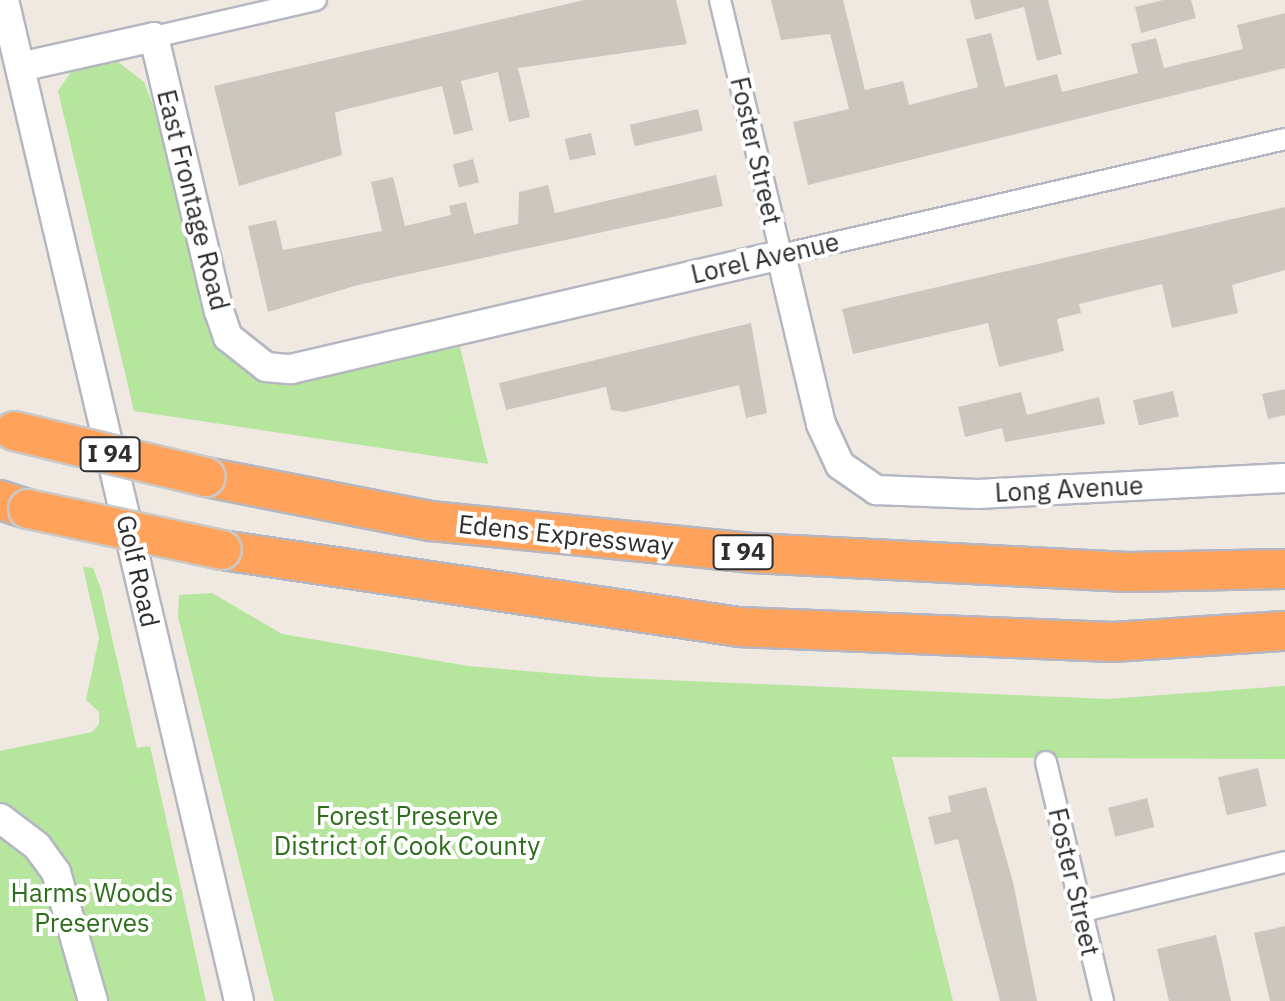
<!DOCTYPE html>
<style>
body{margin:0}
#map{position:relative;width:1285px;height:1001px;overflow:hidden;background:#efe9e1;font-family:"IBM Plex Sans",sans-serif}
div>[style]{position:absolute}
[style*='--x']{left:calc(var(--x)*1px);top:calc(var(--y)*1px);width:calc(var(--w)*1px);rotate:calc(var(--a)*1deg)}
.green>*{inset:0;background:#b6e59e}
.building>*{inset:0;background:#cbc7bf;transform-origin:0 0}
.roads{filter:drop-shadow(2px 0 #b4b7c1) drop-shadow(-2px 0 #b4b7c1) drop-shadow(0 2px #b4b7c1) drop-shadow(0 -2px #b4b7c1)}
.street>*{height:20px;margin:-10px;padding:0 10px;transform-origin:10px;border-radius:10px;background:#fff}
.secondary>*{height:28px;margin:-14px;padding:0 14px;transform-origin:14px;border-radius:14px;background:#fff}
.highway>*{height:38px;margin:-19px;padding:0 19px;transform-origin:19px;border-radius:19px;background:#ffa35c}
.bridges{filter:drop-shadow(2px 0 #c9c9c9) drop-shadow(-2px 0 #c9c9c9) drop-shadow(0 2px #c9c9c9) drop-shadow(0 -2px #c9c9c9)}
.highway-bridge>*{height:38px;margin:-19px;padding:0 19px;transform-origin:19px;border-radius:19px;background:#ffa35c}
span{translate:-50% -50%;white-space:nowrap;text-align:center;line-height:1.15;-webkit-text-stroke:8px #fff;paint-order:stroke}
.shield-label span{padding:2px 6px;background:#fff;border:2px solid;border-radius:6px;-webkit-text-stroke-width:0}
.shield-label{font-size:24px;color:#2e2e2e;font-weight:700}
.street-label{font-size:26px;color:#2e2e2e}
.park-label{font-size:26px;color:#2c6e1b}
</style>
<div id="map">
<div class="green">
<i style="clip-path:polygon(118px 62px,144px 82px,152px 102px,208px 313px,227px 355px,257px 378px,277px 382px,460px 347px,488px 464px,134px 411px,58px 91px,71px 72px)"></i>
<i style="clip-path:polygon(83px 567px,93px 568px,101px 589px,137px 748px,150px 746px,206px 1001px,0 1001px,0 751px,92px 732px,99px 724px,99px 712px,86px 700px,99px 638px)"></i>
<i style="clip-path:polygon(212px 593px,282px 634px,468px 666px,598px 677px,1107px 699px,1285px 686px,1285px 759px,892px 757px,953px 1001px,274px 1001px,178px 617px,179px 595px)"></i>
</div>
<div class="building">
<i style="clip-path:polygon(584px 0,676px 0,687px 44px,518px 68px,530px 117px,509px 122px,498px 72px,461px 81px,473px 130px,454px 135px,442px 86px,343px 110px,335px 113px,342px 155px,239px 186px,214px 86px)"></i>
<i style="clip-path:polygon(771px 0,843px 0,865px 90px,903px 81px,909px 105px,978px 87px,966px 39px,991px 33px,1005px 87px,1057px 74px,1062px 92px,1138px 73px,1131px 44px,1156px 38px,1164px 68px,1243px 49px,1237px 25px,1285px 13px,1285px 68px,808px 185px,793px 122px,849px 109px,830px 34px,781px 40px)"></i>
<i style="clip-path:polygon(970px 0,1048px 0,1062px 54px,1037px 61px,1024px 7px,975px 20px)"></i>
<i style="clip-path:polygon(1163px 0,1191px 0,1196px 18px,1141px 33px,1135px 7px)"></i>
<i style="left:698px;top:109px;width:22px;height:70px;rotate:77deg"></i>
<i style="left:591px;top:133px;width:22px;height:27px;rotate:77deg"></i>
<i style="left:473px;top:159px;width:24px;height:21px;rotate:75deg"></i>
<i style="clip-path:polygon(716px 175px,723px 206px,358px 285px,268px 312px,248px 226px,276px 220px,283px 250px,382px 231px,371px 182px,393px 177px,405px 226px,451px 215px,449px 206px,466px 202px,474px 234px,518px 224px,519px 192px,548px 185px,555px 213px)"></i>
<i style="clip-path:polygon(1285px 207px,1285px 270px,1232px 285px,1238px 313px,1172px 328px,1162px 284px,1079px 304px,1081px 313px,1057px 319px,1064px 351px,999px 367px,988px 323px,853px 354px,842px 309px)"></i>
<i style="clip-path:polygon(751px 323px,767px 413px,746px 418px,739px 385px,624px 412px,611px 410px,606px 387px,506px 410px,499px 383px)"></i>
<i style="clip-path:polygon(1285px 389px,1285px 415px,1268px 419px,1262px 394px)"></i>
<i style="left:1173px;top:391px;width:26px;height:41px;rotate:77deg"></i>
<i style="clip-path:polygon(1021px 392px,1027px 415px,1099px 397px,1105px 424px,1005px 442px,1002px 428px,965px 437px,958px 407px)"></i>
<i style="left:1258px;top:768px;width:39px;height:41px;rotate:77deg"></i>
<i style="clip-path:polygon(986px 787px,1013px 882px,1037px 1001px,1000px 1001px,958px 839px,935px 845px,928px 817px,951px 812px,948px 796px)"></i>
<i style="left:1147px;top:798px;width:30px;height:40px;rotate:76deg"></i>
<i style="clip-path:polygon(1285px 926px,1285px 1001px,1270px 1001px,1254px 933px)"></i>
<i style="clip-path:polygon(1216px 935px,1231px 1001px,1169px 1001px,1157px 949px)"></i>
</div>
<div class="roads">
<div class="street">
<i style="--x:720;--y:0;--w:262;--a:76.5"></i>
<i style="--x:781;--y:255;--w:517;--a:-12.96"></i>
<i style="--x:154;--y:37;--w:166;--a:-12.9"></i>
<i style="--x:1046;--y:762;--w:246;--a:76.6"></i>
<i style="--x:1080;--y:912;--w:211;--a:-13.7"></i>
</div>
<div class="secondary">
<i style="--x:4;--y:0;--w:1028;--a:76.79"></i>
<i style="--x:20;--y:67;--w:137;--a:-12.6"></i>
<i style="--x:154;--y:37;--w:282;--a:76.7"></i>
<i style="--x:219;--y:311;--w:28;--a:71"></i>
<i style="--x:228;--y:337;--w:48;--a:38.3"></i>
<i style="--x:266;--y:367;--w:25;--a:5"></i>
<i style="--x:291;--y:369;--w:503;--a:-13.1"></i>
<i style="--x:781;--y:255;--w:174;--a:76.7"></i>
<i style="--x:821;--y:424;--w:45;--a:65.1"></i>
<i style="--x:840;--y:465;--w:44;--a:34.8"></i>
<i style="--x:876;--y:490;--w:102;--a:2.2"></i>
<i style="--x:978;--y:494;--w:307;--a:-3"></i>
<i style="--x:0;--y:818;--w:46;--a:37.1"></i>
<i style="--x:37;--y:846;--w:32;--a:54"></i>
<i style="--x:56;--y:872;--w:134;--a:74"></i>
</div>
<div class="highway">
<i style="--x:206;--y:477;--w:229;--a:11.1"></i>
<i style="--x:431;--y:521;--w:323;--a:5.7"></i>
<i style="--x:752;--y:553;--w:377;--a:2.9"></i>
<i style="--x:1129;--y:572;--w:156;--a:-1.1"></i>
<i style="--x:0;--y:500;--w:29;--a:18"></i>
<i style="--x:222;--y:550;--w:523;--a:8.47"></i>
<i style="--x:739;--y:627;--w:374;--a:2.3"></i>
<i style="--x:1113;--y:642;--w:172;--a:-3.7"></i>
</div>
</div>
<div class="bridges">
<div class="highway-bridge">
<i style="--x:14;--y:431;--w:197;--a:13.5"></i>
<i style="--x:28;--y:509;--w:198;--a:11.9"></i>
</div>
</div>
<div class="shield-label">
<span style="left:110px;top:454px">I 94</span>
<span style="left:743px;top:552px">I 94</span>
</div>
<div class="street-label">
<span style="left:756px;top:151px;rotate:77deg">Foster Street</span>
<span style="left:193px;top:200px;rotate:76deg">East Frontage Road</span>
<span style="left:765px;top:258px;rotate:-13deg">Lorel Avenue</span>
<span style="left:1069px;top:489px;rotate:-3deg">Long Avenue</span>
<span style="left:566px;top:535px;rotate:6deg">Edens Expressway</span>
<span style="left:138px;top:571px;rotate:77deg">Golf Road</span>
<span style="left:1074px;top:882px;rotate:77deg">Foster Street</span>
</div>
<div class="park-label">
<span style="left:407px;top:831px">Forest Preserve<br>District of Cook County</span>
<span style="left:92px;top:908px">Harms Woods<br>Preserves</span>
</div>
</div>
